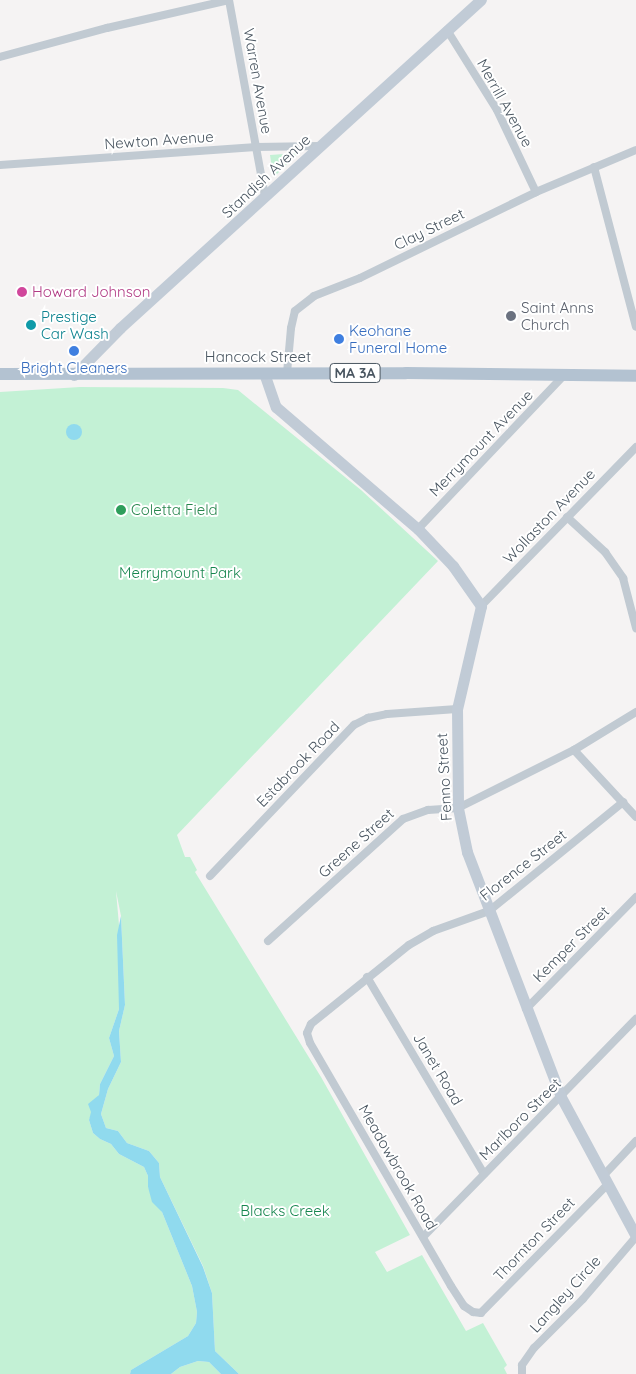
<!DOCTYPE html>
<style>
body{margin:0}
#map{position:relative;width:636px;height:1374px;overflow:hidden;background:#f5f3f3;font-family:Quicksand,sans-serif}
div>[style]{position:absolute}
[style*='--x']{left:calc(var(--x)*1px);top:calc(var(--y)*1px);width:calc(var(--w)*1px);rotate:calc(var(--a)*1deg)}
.green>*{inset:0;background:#c3f1d5}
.water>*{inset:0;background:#90daee}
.round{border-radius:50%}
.street>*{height:8px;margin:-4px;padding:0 4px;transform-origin:4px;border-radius:4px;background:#c1cad2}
.secondary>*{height:11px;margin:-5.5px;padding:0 5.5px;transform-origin:5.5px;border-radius:5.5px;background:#c1cbd6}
.primary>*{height:12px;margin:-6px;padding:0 6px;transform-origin:6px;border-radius:6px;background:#b3c2d1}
.dots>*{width:14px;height:14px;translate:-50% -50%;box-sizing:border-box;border:2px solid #fff;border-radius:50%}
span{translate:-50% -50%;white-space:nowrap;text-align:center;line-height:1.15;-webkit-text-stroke:4px #fff;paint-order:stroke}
.shield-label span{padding:1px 4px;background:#fff;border:1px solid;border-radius:4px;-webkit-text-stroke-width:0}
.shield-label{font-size:14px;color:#4a5661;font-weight:700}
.street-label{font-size:15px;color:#4a5661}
.hotel-label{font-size:15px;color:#b23c85}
.left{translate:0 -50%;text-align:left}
.worship-label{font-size:15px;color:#5b616d}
.culture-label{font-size:15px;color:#0d838f}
.shop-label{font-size:15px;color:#366cbe}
.leisure-label{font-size:15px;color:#27864d}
.park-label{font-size:15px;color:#17864f}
</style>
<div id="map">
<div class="green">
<i style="clip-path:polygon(298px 153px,276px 175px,273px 175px,270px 155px)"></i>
<i style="clip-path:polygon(80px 387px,223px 388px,238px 390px,361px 490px,438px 561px,177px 835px,185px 857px,190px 857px,197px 870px,195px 872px,321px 1077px,410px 1235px,375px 1252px,387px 1272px,422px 1255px,466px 1331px,483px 1323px,507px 1365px,504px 1368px,507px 1374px,239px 1374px,215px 1351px,212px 1293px,203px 1266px,160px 1177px,159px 1163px,149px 1151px,127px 1143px,118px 1131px,106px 1128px,101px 1114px,108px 1089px,121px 1062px,119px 1031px,125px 1005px,121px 916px,116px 891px,119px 925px,119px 1009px,109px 1038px,114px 1056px,100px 1084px,99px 1095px,89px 1120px,93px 1133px,100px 1139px,111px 1144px,119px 1154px,144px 1167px,148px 1176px,148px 1187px,162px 1212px,192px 1286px,197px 1312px,196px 1323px,188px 1336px,131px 1370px,130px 1374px,0 1374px,0 392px)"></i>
<i style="clip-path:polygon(198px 1361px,209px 1362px,221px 1374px,171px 1374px,180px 1367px)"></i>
</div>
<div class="water">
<i class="round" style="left:66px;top:424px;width:16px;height:16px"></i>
<i style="clip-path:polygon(121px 916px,125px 1005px,119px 1031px,121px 1062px,108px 1089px,101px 1114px,106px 1128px,118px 1131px,127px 1143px,149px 1151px,159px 1163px,160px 1177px,203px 1267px,212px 1293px,215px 1351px,239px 1374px,221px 1374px,209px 1362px,198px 1361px,180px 1367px,171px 1374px,130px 1374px,131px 1370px,188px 1336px,196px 1323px,197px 1312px,192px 1286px,162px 1212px,152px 1202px,148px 1187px,148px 1176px,144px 1167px,119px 1154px,111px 1144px,100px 1139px,93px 1133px,89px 1120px,91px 1112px,88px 1104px,99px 1095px,100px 1084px,114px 1056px,109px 1038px,119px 1009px,117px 935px)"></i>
</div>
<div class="street">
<i style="--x:229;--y:0;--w:200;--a:79.6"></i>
<i style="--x:447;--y:30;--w:94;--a:58"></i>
<i style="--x:497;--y:110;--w:91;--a:64.6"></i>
<i style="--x:0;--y:57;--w:111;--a:-15.2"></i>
<i style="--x:107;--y:28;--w:125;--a:-12.9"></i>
<i style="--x:0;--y:165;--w:257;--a:-4"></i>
<i style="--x:256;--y:147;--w:64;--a:-0.9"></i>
<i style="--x:594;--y:167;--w:165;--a:75.3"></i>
<i style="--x:287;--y:373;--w:45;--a:-84.9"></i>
<i style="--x:291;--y:328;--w:17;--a:-77"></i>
<i style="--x:295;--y:311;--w:24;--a:-38"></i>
<i style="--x:314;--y:296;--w:49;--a:-21.4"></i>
<i style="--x:360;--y:278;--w:196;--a:-26"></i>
<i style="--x:536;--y:192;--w:108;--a:-22.8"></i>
<i style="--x:567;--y:517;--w:52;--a:42.6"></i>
<i style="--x:605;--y:552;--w:32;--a:55"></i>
<i style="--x:623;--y:578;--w:52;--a:75.4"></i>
<i style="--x:418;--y:529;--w:211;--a:-46.5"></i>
<i style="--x:481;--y:606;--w:222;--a:-45.7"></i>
<i style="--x:574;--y:750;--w:91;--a:47.2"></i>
<i style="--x:210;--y:876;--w:209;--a:-46.4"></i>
<i style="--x:354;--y:725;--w:16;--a:-27"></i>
<i style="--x:368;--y:718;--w:19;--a:-12"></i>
<i style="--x:387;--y:714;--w:70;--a:-4.1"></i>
<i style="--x:268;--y:941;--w:182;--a:-42.1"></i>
<i style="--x:403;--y:819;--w:27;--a:-20"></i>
<i style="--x:428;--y:810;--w:30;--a:-4"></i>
<i style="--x:458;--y:808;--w:130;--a:-26.6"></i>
<i style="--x:574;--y:750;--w:73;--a:-31.5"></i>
<i style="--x:367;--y:977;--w:229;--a:59.3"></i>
<i style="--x:526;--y:1009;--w:157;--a:-45.5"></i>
<i style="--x:603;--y:1176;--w:48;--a:-46.7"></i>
<i style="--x:608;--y:1184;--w:181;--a:134.6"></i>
<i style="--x:481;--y:1313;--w:8;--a:-173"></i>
<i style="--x:473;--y:1312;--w:11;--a:-146"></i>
<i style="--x:464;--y:1306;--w:24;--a:-123"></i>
<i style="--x:451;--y:1286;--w:281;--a:-120.1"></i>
<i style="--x:310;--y:1043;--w:10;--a:-107"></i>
<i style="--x:307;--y:1033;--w:10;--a:-66"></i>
<i style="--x:311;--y:1024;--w:126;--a:-38.9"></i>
<i style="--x:409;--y:945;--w:28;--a:-30"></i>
<i style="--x:433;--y:931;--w:59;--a:-19.7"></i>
<i style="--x:489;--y:911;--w:173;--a:-39.1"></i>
<i style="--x:423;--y:1237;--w:305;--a:-45.7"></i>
<i style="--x:522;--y:1374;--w:9;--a:-90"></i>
<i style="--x:522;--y:1365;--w:21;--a:-55"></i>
<i style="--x:534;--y:1348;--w:69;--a:-45"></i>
<i style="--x:583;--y:1299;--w:82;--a:-49.5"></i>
</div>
<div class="secondary">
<i style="--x:264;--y:373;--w:36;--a:71"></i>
<i style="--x:276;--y:407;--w:187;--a:40.7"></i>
<i style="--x:418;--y:529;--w:51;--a:46.6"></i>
<i style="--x:453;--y:566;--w:49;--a:55"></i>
<i style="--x:481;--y:606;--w:106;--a:103.1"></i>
<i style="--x:457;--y:709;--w:99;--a:89.4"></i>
<i style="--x:458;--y:808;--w:45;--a:78.4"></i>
<i style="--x:467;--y:852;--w:262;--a:69"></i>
<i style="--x:561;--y:1097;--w:158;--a:61.7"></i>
<i style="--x:74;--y:375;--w:66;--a:-45.6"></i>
<i style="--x:120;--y:328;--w:488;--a:-42.3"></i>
</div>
<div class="primary">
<i style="--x:0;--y:374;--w:406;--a:-0.1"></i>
<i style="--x:406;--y:373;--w:230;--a:0.7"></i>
</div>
<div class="dots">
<i style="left:22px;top:292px;background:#d1479c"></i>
<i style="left:511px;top:316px;background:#6b7280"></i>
<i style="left:31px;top:325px;background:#0f9aa8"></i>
<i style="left:339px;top:339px;background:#3f7fe0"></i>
<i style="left:74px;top:351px;background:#3f7fe0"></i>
<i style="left:121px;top:510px;background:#2e9e5b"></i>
</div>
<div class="shield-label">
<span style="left:355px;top:373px">MA 3A</span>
</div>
<div class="street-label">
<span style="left:258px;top:81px;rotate:80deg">Warren Avenue</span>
<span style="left:505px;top:103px;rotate:61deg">Merrill Avenue</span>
<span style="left:159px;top:140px;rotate:-4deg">Newton Avenue</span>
<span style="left:266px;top:176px;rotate:-43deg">Standish Avenue</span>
<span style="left:429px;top:229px;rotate:-26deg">Clay Street</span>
<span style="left:258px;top:357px">Hancock Street</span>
<span style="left:481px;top:443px;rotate:-46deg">Merrymount Avenue</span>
<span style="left:549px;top:516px;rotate:-46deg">Wollaston Avenue</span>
<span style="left:298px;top:764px;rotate:-46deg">Estabrook Road</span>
<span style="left:444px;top:777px;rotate:-93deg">Fenno Street</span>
<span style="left:356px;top:843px;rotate:-42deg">Greene Street</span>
<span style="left:523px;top:865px;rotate:-38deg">Florence Street</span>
<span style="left:571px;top:944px;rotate:-45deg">Kemper Street</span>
<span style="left:438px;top:1069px;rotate:59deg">Janet Road</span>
<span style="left:520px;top:1119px;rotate:-45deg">Marlboro Street</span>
<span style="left:398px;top:1167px;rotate:60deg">Meadowbrook Road</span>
<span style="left:534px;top:1239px;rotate:-46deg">Thornton Street</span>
<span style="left:565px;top:1294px;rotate:-48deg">Langley Circle</span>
</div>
<div class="hotel-label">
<span class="left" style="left:32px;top:292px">Howard Johnson</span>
</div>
<div class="worship-label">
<span class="left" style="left:521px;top:316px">Saint Anns<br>Church</span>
</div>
<div class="culture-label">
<span class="left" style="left:41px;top:325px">Prestige<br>Car Wash</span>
</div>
<div class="shop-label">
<span class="left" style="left:349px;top:339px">Keohane<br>Funeral Home</span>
<span style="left:74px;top:368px">Bright Cleaners</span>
</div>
<div class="leisure-label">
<span class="left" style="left:131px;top:510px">Coletta Field</span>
</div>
<div class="park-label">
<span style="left:180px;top:573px">Merrymount Park</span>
<span style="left:285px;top:1211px">Blacks Creek</span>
</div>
</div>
